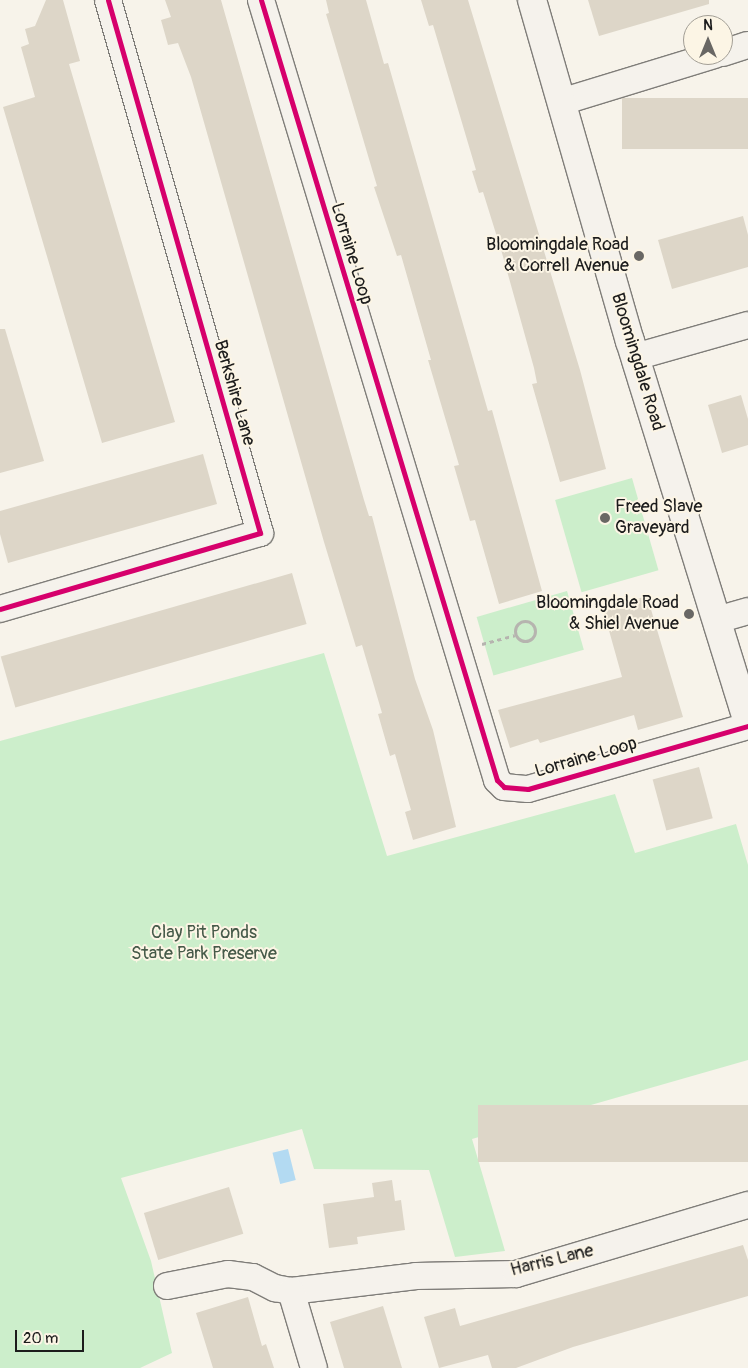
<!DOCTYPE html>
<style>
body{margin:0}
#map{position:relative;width:748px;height:1368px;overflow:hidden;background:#f7f3ea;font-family:Pangolin,sans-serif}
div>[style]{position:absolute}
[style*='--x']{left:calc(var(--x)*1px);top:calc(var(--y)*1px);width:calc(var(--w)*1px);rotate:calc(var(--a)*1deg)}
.green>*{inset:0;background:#cceecb;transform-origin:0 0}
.water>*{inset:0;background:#b3daf2;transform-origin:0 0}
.building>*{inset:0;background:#ddd6c8;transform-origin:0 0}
.path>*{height:3px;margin-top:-1.5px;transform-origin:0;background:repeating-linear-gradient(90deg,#b6b4af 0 4px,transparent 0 8px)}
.path>.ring{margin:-1.5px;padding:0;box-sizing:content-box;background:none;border:3px solid #b6b4af;border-radius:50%}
.roads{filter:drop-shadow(1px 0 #7f7d79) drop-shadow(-1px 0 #7f7d79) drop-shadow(0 1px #7f7d79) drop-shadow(0 -1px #7f7d79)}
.minor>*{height:26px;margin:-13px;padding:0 13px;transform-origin:13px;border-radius:13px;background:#f5f2ec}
.tertiary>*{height:28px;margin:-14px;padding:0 14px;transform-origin:14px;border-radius:14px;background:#f5f2ec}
.cycleway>*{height:5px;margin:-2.5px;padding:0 2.5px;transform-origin:2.5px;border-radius:2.5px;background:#d6006c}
.dots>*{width:14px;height:14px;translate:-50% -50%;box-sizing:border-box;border:2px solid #fcf5e5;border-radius:50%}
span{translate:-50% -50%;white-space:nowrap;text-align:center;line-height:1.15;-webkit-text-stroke:4px #fcf5e5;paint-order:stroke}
.poi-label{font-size:18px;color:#1c1c1c}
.right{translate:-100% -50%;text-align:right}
.left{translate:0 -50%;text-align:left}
.street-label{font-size:18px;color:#1c1c1c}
.park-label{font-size:18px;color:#465a49}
.north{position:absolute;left:683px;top:15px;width:50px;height:50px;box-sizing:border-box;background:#fcf5e5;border:1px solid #a29e95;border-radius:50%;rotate:0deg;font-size:14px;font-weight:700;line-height:20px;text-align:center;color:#1c1c1c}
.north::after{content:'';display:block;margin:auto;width:18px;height:22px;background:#696764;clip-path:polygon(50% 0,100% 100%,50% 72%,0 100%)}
.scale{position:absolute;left:15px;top:1330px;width:69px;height:22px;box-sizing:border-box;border:2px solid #1c1c1c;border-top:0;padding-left:6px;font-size:15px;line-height:18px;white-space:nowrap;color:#1c1c1c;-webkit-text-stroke:4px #fcf5e5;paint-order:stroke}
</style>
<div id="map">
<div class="green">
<i style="left:632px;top:478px;width:96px;height:80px;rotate:74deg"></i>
<i style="left:567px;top:591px;width:61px;height:94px;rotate:74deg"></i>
<i style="clip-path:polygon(324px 653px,387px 856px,615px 794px,635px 853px,736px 824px,748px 865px,748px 1060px,472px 1139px,505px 1251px,455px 1257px,429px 1170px,314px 1169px,302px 1129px,121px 1178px,151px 1261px,172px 1353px,140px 1368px,0 1368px,0 741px)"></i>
</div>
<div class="water">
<i style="left:288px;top:1149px;width:32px;height:16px;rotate:76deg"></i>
</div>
<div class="building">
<i style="clip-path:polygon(46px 0,63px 0,80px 61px,69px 64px,175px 422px,102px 443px,3px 107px,35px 97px,21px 47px,29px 44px,25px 29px,35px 26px)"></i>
<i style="clip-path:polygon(165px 0,221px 0,364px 500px,369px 516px,372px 516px,415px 679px,433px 730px,456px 827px,413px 840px,405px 812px,411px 810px,395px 754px,390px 756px,378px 714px,382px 713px,362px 645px,356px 647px,324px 542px,191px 77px,178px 43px,168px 45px,161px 20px,171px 17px)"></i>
<i style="clip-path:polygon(326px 0,366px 0,384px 64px,388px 63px,488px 411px,492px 410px,542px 591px,499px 604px,475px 520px,470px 521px,454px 466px,459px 465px,428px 360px,431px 360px,401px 255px,397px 256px,374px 187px,377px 186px,326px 14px,329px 13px)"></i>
<i style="clip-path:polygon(421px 0,468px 0,580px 370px,606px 469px,560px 482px,532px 384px,537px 383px,534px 368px,502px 253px,483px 192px,479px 193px,472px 171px,476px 170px,433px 25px,429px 26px)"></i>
<i style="clip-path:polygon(588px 0,709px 0,709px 4px,599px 36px)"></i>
<i style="left:748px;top:98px;width:51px;height:126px;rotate:90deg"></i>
<i style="clip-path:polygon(743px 216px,748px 235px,748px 267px,672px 289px,658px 240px)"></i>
<i style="clip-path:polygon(0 329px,5px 329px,44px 461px,0 473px)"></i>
<i style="clip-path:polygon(741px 395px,748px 419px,748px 445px,722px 453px,708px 405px)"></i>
<i style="clip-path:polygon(203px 454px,217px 504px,8px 563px,0 534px,0 511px)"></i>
<i style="left:292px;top:573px;width:53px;height:303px;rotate:74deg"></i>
<i style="clip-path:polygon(647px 596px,683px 717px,638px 730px,634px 715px,540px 743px,538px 739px,510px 748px,498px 710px,622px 677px,603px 609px)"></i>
<i style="left:699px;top:767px;width:53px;height:48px;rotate:75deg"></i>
<i style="left:748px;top:1105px;width:57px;height:270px;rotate:90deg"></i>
<i style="clip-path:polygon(392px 1180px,395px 1201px,401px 1200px,405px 1230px,357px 1237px,358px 1244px,329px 1248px,323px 1204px,374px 1197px,372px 1183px)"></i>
<i style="left:229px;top:1187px;width:49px;height:89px;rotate:73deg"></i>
<i style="clip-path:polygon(743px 1245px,748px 1260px,748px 1296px,573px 1347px,516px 1368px,492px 1368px,488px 1355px,439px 1368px,424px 1317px,455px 1308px,460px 1326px)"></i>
<i style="clip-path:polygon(248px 1297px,262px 1346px,266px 1344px,274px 1368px,213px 1368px,196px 1313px)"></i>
<i style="clip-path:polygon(383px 1306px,402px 1368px,344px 1368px,330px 1322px)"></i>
</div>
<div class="path">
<i class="ring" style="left:515px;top:621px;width:17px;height:17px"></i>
<i style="--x:482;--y:644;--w:34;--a:-15"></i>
</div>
<div class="roads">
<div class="minor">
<i style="--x:261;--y:0;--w:815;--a:73.17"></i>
<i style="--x:497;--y:780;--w:10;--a:45"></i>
<i style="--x:504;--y:787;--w:24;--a:5"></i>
<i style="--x:528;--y:789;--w:229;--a:-16"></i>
<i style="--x:723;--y:53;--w:26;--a:-18"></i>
<i style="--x:561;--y:102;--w:161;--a:-17"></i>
<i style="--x:635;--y:357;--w:117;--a:-15.8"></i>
<i style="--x:0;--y:609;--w:271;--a:-16.3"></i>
<i style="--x:260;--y:533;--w:554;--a:-105.92"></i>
<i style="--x:717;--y:620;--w:32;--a:-16"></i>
<i style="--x:167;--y:1286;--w:62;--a:-11.1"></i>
<i style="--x:228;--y:1274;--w:25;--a:7"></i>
<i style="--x:253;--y:1277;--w:25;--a:27"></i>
<i style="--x:275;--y:1288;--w:16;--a:11"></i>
<i style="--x:291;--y:1291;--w:126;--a:-6.8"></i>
<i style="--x:416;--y:1276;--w:100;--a:-1.1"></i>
<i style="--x:516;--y:1274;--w:242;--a:-16.6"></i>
<i style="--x:291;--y:1291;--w:80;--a:73.4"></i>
</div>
<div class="tertiary">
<i style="--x:532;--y:0;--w:355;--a:74"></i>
<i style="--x:630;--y:341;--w:400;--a:72.8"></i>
</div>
</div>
<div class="cycleway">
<i style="--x:261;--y:0;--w:815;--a:73.17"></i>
<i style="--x:497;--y:780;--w:10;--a:45"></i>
<i style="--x:504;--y:787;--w:24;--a:5"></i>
<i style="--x:528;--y:789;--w:229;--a:-16"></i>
<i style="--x:0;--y:609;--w:271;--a:-16.3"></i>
<i style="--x:260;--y:533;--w:554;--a:-105.92"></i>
</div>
<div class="dots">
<i style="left:639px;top:256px;background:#696764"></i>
<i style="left:605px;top:518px;background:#696764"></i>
<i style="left:689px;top:614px;background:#696764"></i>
</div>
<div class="poi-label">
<span class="right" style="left:629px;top:256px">Bloomingdale Road<br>&amp; Correll Avenue</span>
<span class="left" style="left:615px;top:518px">Freed Slave<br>Graveyard</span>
<span class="right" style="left:679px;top:614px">Bloomingdale Road<br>&amp; Shiel Avenue</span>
</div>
<div class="street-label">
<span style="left:351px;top:254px;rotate:73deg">Lorraine Loop</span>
<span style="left:637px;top:362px;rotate:73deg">Bloomingdale Road</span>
<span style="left:234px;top:393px;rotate:74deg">Berkshire Lane</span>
<span style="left:586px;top:758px;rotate:-16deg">Lorraine Loop</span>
<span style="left:552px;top:1261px;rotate:-14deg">Harris Lane</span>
</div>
<div class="park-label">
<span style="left:204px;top:944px">Clay Pit Ponds<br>State Park Preserve</span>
</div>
<div class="north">N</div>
<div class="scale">20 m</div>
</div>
